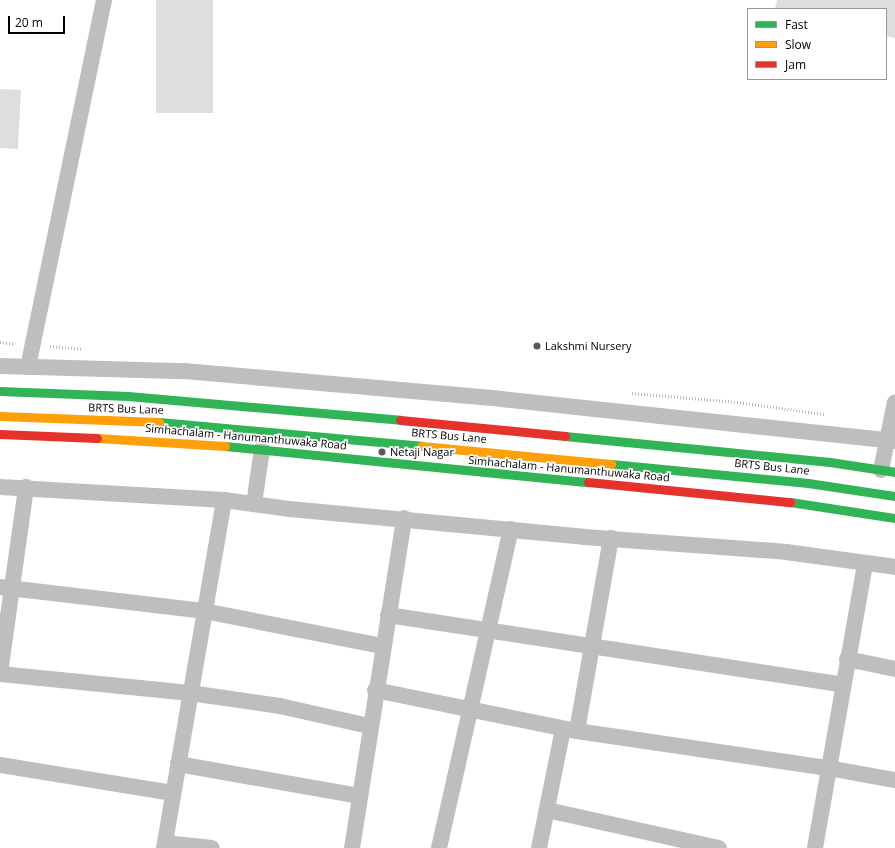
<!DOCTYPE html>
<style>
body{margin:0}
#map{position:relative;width:895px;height:848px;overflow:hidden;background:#fff;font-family:"Open Sans",sans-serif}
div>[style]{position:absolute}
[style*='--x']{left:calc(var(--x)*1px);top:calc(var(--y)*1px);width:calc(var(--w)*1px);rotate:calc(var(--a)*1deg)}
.building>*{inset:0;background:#dedede;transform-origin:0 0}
.path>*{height:2.5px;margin-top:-1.25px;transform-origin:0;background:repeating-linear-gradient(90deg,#b9b9b9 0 1px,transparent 0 3px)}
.street>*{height:16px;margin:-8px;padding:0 8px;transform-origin:8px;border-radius:8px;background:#bebebe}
.fast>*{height:9px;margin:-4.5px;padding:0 4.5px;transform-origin:4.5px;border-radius:4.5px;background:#30b455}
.slow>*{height:9px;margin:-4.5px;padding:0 4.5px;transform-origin:4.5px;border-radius:4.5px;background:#ff9f0a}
.jam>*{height:9px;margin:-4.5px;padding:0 4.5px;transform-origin:4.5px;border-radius:4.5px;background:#e5322d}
.dots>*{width:11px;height:11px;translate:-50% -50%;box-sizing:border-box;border:2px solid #fff;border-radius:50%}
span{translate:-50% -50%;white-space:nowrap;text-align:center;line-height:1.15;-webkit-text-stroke:3.5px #fff;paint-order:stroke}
.poi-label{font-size:11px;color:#000}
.left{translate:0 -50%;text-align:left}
.street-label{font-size:11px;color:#000}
.legend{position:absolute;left:747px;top:8px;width:140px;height:72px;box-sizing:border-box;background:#fff;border:1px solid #999;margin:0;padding:5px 7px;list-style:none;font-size:12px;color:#000}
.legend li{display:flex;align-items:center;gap:8px;height:20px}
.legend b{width:20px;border:1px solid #999}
.scale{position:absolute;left:8px;top:16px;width:57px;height:18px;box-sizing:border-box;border:2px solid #000;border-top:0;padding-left:5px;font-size:12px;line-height:14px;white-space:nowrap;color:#000;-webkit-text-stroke:3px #fff;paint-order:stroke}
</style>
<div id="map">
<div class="building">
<i style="left:156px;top:0;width:57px;height:113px"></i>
<i style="clip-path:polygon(777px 0,895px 0,895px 38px,886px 36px,886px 9px,775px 9px)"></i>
<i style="left:0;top:89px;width:21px;height:59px;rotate:3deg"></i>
</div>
<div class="path">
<i style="--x:0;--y:342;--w:15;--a:8"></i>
<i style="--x:50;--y:346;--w:33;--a:5"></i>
<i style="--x:632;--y:393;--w:105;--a:4.9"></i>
<i style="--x:737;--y:402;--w:88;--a:7.9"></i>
</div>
<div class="street">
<i style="--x:0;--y:366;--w:184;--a:1.6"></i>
<i style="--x:184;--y:371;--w:318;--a:5"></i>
<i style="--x:501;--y:399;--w:396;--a:6.1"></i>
<i style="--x:28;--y:367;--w:375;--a:-78.3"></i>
<i style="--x:881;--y:470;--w:69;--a:-78.4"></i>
<i style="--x:0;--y:487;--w:224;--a:3.3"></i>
<i style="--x:224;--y:500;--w:67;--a:7.8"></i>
<i style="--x:290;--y:509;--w:295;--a:5.4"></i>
<i style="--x:584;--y:537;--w:203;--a:4.2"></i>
<i style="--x:786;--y:552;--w:110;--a:7.8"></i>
<i style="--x:254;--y:504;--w:56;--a:-81.7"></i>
<i style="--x:0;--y:587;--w:205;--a:6.7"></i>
<i style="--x:204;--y:611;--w:182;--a:11.1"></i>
<i style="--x:388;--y:615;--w:460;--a:8.7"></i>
<i style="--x:847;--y:659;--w:49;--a:11.8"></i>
<i style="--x:0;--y:673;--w:188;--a:-82"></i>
<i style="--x:0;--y:674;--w:191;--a:5.7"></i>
<i style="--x:190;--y:693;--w:91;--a:8.2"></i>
<i style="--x:280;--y:706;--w:91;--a:12.7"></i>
<i style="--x:375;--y:690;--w:206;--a:11.5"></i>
<i style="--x:577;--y:731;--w:254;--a:8.4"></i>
<i style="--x:828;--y:768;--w:68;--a:10.2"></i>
<i style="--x:577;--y:731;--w:196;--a:-80"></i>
<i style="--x:178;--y:764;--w:185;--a:10"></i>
<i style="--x:0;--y:765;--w:175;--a:9.2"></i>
<i style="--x:547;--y:810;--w:176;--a:12.5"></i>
<i style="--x:165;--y:843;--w:47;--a:6.1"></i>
<i style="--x:164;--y:848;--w:353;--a:-80.2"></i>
<i style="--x:352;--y:848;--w:334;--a:-81"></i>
<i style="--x:439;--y:848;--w:327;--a:-77.3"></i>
<i style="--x:539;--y:848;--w:121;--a:-78.6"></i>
<i style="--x:815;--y:848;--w:289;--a:-80"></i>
</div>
<div class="fast">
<i style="--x:0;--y:391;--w:128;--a:2.2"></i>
<i style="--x:128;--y:396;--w:273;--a:5"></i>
<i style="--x:159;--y:422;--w:263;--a:5.2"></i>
<i style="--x:565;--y:436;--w:266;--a:5.6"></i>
<i style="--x:830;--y:462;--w:66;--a:8.7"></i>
<i style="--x:225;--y:446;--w:365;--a:5.7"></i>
<i style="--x:611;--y:464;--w:198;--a:5.5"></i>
<i style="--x:808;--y:483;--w:88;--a:8.5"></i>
<i style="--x:790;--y:502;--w:106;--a:8.7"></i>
</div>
<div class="slow">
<i style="--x:0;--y:416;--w:159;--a:2.2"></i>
<i style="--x:97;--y:438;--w:128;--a:3.6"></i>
<i style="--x:421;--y:446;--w:191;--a:5.4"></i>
</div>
<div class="jam">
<i style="--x:400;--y:420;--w:166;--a:5.5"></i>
<i style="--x:0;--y:434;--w:97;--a:2.4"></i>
<i style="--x:588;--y:482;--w:203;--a:5.7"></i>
</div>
<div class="dots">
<i style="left:537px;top:346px;background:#595959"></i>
<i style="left:382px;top:452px;background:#595959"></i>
</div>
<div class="poi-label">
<span class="left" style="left:545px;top:346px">Lakshmi Nursery</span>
<span class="left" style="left:390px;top:452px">Netaji Nagar</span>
</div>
<div class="street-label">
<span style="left:126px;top:409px;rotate:2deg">BRTS Bus Lane</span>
<span style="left:449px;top:436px;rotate:5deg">BRTS Bus Lane</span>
<span style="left:246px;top:437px;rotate:5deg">Simhachalam - Hanumanthuwaka Road</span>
<span style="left:772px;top:467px;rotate:6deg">BRTS Bus Lane</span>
<span style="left:569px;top:469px;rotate:5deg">Simhachalam - Hanumanthuwaka Road</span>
</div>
<ul class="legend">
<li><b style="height:5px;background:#30b455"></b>Fast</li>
<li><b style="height:5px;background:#ff9f0a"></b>Slow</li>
<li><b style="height:5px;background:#e5322d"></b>Jam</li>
</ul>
<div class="scale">20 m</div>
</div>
